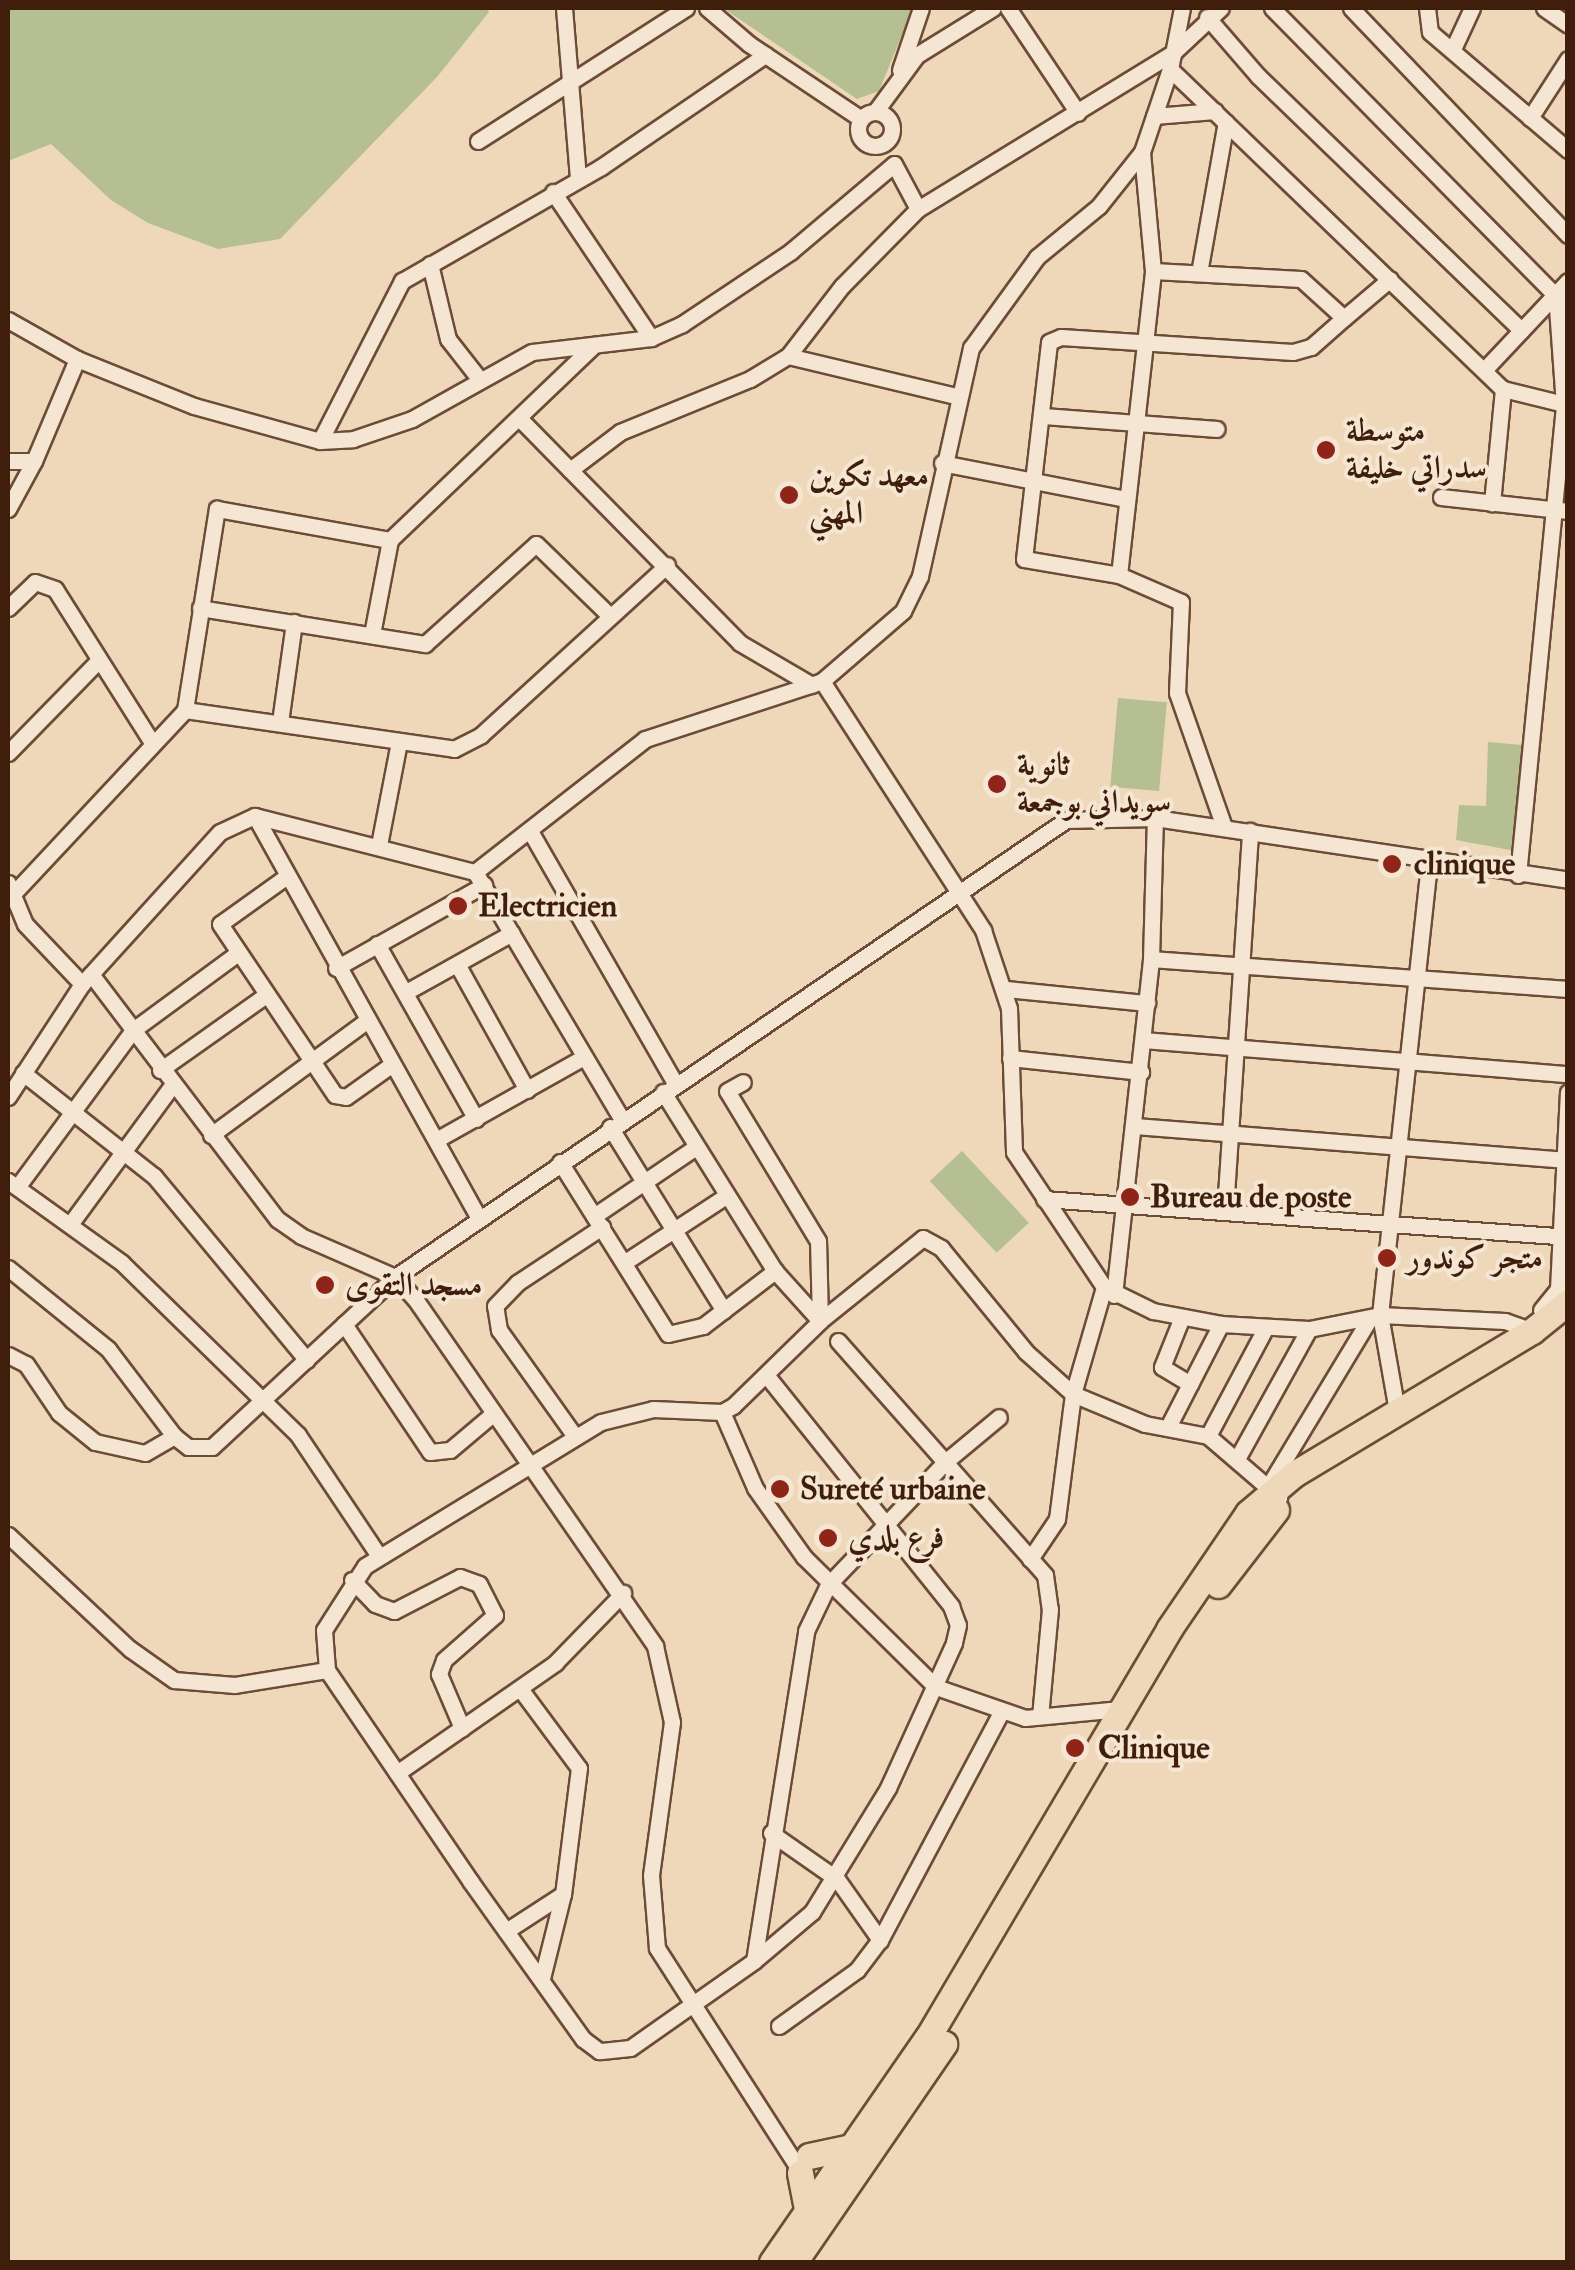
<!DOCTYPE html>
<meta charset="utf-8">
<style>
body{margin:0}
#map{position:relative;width:1575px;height:2270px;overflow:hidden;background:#eed8b9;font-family:"IM FELL Double Pica",Amiri,serif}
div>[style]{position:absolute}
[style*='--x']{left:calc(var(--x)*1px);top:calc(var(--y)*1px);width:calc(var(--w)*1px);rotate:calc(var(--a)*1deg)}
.green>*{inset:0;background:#b5bf91;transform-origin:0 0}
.roads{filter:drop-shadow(2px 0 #6c4c37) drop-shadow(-2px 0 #6c4c37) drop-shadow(0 2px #6c4c37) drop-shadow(0 -2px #6c4c37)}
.street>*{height:15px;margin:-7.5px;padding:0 7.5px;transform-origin:7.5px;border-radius:7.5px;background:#f4e6d2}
.street>.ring{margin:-7.5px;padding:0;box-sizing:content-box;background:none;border:15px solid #f4e6d2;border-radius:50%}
.primary>*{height:25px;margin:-12.5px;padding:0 12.5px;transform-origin:12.5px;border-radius:12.5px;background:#eed8b9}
.dots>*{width:28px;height:28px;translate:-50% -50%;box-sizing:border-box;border:5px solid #f4e6d2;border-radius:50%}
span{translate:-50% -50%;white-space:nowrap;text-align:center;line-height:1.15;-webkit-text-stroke:8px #f4e6d2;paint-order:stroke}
.poi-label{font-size:32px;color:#401e0c;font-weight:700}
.left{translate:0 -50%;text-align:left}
.frame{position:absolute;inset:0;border:10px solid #401e0c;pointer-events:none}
</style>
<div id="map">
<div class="green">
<i style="clip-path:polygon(8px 8px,487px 8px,489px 12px,437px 77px,280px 239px,218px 249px,148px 223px,111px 200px,51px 144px,8px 161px)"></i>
<i style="clip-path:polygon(723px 8px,913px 8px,879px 91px,857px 99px)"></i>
<i style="left:1118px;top:698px;width:49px;height:89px;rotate:5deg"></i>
<i style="clip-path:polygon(1488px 742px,1522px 745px,1521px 852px,1456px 840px,1459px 805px,1486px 806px)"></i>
<i style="left:962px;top:1151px;width:98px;height:44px;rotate:47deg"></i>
</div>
<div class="roads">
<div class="street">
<i style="--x:564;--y:8;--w:171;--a:85.3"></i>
<i style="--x:707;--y:8;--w:55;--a:40.6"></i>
<i style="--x:749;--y:44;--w:135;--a:33.8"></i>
<i style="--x:1008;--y:8;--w:126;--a:56.3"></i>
<i style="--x:1272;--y:8;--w:421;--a:45.4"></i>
<i style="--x:1351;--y:8;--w:314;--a:46.3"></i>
<i style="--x:1427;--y:8;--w:24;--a:83"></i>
<i style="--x:1430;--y:32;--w:182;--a:40.5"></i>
<i style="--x:1544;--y:8;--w:29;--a:35"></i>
<i style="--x:1207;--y:17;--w:78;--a:49.2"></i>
<i style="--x:1258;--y:76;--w:366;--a:44"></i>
<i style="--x:1453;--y:49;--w:45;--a:-65.1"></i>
<i style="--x:1170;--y:69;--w:462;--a:43.9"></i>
<i style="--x:1503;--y:389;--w:115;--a:95.5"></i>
<i style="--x:900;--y:70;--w:65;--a:-71.3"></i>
<i class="ring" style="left:858px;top:112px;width:19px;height:19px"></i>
<i style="--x:875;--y:112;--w:71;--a:-53.6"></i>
<i style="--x:917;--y:55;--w:89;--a:-31.7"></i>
<i style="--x:1154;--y:116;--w:61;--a:-4.7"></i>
<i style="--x:1530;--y:118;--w:70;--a:-57.2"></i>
<i style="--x:478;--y:141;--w:247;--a:-32.6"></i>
<i style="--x:553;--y:192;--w:176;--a:56.1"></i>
<i style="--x:430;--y:264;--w:77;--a:76.5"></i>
<i style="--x:448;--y:339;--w:52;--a:52"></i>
<i style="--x:1153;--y:271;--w:148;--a:3.1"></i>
<i style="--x:1301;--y:279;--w:58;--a:42.2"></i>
<i style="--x:1344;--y:318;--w:60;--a:-40.3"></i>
<i style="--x:1199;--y:273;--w:153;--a:-79.9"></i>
<i style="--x:8;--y:320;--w:79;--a:29.5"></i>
<i style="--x:77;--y:359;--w:126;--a:21.9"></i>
<i style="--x:194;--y:406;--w:131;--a:15.5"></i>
<i style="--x:320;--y:441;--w:33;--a:-3"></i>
<i style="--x:353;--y:439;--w:62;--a:-18.7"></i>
<i style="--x:412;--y:419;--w:137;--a:-29.2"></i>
<i style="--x:532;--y:352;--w:120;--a:-6.7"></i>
<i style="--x:651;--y:338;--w:34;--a:-24"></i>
<i style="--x:682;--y:324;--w:130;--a:-33.7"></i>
<i style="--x:790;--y:252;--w:136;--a:-40.2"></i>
<i style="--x:894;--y:164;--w:51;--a:61.9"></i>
<i style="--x:788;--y:356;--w:88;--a:-52.4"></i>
<i style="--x:842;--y:286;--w:108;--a:-45.4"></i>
<i style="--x:918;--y:209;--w:300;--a:-31.5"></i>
<i style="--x:1174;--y:52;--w:64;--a:-43.1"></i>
<i style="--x:1485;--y:369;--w:121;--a:-46.7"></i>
<i style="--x:1503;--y:389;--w:67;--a:13.8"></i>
<i style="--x:1044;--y:416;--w:173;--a:4.3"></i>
<i style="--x:519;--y:418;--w:315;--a:45.5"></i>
<i style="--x:740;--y:643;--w:83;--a:30.3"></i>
<i style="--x:320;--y:441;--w:180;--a:-62.9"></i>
<i style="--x:402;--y:281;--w:229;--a:-29.8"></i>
<i style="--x:601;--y:167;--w:199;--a:-34.3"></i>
<i style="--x:8;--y:461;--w:26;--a:0"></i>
<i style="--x:34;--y:461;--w:111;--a:-67.1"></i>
<i style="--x:942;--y:463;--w:187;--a:11.1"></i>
<i style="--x:570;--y:470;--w:63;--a:-37.2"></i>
<i style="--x:620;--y:432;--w:140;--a:-22.2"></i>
<i style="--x:750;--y:379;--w:44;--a:-31.2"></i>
<i style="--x:788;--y:356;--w:173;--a:13.4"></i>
<i style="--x:1441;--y:497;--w:128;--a:6.3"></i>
<i style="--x:8;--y:509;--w:55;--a:-61.6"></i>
<i style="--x:390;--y:540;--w:282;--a:-43.7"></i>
<i style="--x:1119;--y:575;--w:306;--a:-83.6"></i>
<i style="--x:1153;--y:271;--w:120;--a:-95.3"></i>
<i style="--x:8;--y:608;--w:37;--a:-44"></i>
<i style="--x:35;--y:582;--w:21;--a:19"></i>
<i style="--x:55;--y:589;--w:183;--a:57.7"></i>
<i style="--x:200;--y:608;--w:228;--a:9.1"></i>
<i style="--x:425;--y:644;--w:149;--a:-42"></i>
<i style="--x:536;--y:544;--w:102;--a:44.2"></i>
<i style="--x:822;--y:681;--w:297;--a:57.1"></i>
<i style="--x:983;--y:930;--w:82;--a:71.6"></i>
<i style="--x:1009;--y:1008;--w:144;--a:88"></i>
<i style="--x:1014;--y:1152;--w:162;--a:56.3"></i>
<i style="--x:1104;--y:1287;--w:55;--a:26.1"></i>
<i style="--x:1153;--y:1311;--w:69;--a:10.8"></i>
<i style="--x:1221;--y:1324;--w:88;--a:3.3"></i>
<i style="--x:1309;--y:1329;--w:72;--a:-11.2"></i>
<i style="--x:1380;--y:1315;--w:125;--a:2.7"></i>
<i style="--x:1505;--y:1321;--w:29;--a:20"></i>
<i style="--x:185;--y:710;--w:204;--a:-81"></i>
<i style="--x:217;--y:509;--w:176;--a:10.2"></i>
<i style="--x:390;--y:540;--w:96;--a:100.8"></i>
<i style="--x:280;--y:722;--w:101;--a:-82"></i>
<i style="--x:8;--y:753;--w:129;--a:-45.6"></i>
<i style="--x:255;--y:816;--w:460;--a:60.9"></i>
<i style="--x:1224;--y:827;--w:142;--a:-109.3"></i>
<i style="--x:1177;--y:693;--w:91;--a:-87.5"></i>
<i style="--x:1181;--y:602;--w:68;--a:-156.5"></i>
<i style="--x:1119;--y:575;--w:96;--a:-170.4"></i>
<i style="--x:1024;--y:559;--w:218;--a:-83.4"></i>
<i style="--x:1049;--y:342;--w:13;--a:-23"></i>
<i style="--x:1061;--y:337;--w:232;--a:3.7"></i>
<i style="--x:1293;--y:352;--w:19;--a:-16"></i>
<i style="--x:1311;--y:347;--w:44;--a:-41.3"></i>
<i style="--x:530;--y:831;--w:291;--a:60.1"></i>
<i style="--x:379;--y:845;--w:105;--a:-79"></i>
<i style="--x:475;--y:872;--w:216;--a:-38"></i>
<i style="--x:645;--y:739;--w:186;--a:-18.1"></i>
<i style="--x:822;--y:681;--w:107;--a:-40.8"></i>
<i style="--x:903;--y:611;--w:39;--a:-64"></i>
<i style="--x:920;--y:576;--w:234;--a:-77.4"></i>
<i style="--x:971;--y:348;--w:112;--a:-54"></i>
<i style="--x:1037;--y:257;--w:80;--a:-39.4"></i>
<i style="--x:1099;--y:206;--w:69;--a:-51.5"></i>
<i style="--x:1142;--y:152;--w:88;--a:-71.4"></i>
<i style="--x:1170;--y:69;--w:62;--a:-78.9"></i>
<i style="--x:1518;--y:875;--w:472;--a:-84.4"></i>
<i style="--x:1564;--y:405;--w:111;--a:-94.1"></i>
<i style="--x:287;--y:876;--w:82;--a:144.4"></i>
<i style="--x:220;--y:924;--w:206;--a:56.1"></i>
<i style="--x:335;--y:1095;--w:11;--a:10"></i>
<i style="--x:346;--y:1097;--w:55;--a:-35.4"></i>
<i style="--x:8;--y:883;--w:44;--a:67.5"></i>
<i style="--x:25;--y:924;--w:83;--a:46.5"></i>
<i style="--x:12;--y:895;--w:253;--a:-46.9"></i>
<i style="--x:185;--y:710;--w:272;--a:8.2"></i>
<i style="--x:454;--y:749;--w:30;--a:-27"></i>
<i style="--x:481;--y:735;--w:252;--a:-42.4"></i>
<i style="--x:377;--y:944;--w:201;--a:60.5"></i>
<i style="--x:1151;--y:959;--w:418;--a:4.1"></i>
<i style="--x:457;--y:964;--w:144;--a:60.9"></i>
<i style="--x:336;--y:968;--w:170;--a:-29.3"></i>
<i style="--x:91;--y:974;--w:308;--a:52.8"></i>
<i style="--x:277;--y:1219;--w:29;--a:35"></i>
<i style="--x:301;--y:1236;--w:103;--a:23.6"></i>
<i style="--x:395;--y:1277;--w:30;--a:48"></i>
<i style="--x:415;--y:1299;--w:422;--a:55.3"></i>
<i style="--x:655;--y:1646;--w:78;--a:77.4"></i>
<i style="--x:672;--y:1722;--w:154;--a:97.8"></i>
<i style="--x:651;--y:1875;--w:73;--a:85.3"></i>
<i style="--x:657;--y:1948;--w:272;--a:57.3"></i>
<i style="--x:1006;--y:989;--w:142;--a:5.7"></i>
<i style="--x:406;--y:992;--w:121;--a:-29.1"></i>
<i style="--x:1143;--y:1040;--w:426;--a:4.6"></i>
<i style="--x:1010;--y:1058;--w:132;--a:6.1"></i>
<i style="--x:160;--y:1070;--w:130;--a:-35.3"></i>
<i style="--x:23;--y:1073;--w:167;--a:38.2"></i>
<i style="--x:154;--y:1176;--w:239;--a:50.3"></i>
<i style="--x:663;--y:1092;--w:211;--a:58"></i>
<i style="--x:775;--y:1271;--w:67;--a:48"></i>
<i style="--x:820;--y:1321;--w:80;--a:-91.4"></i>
<i style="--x:818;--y:1241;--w:175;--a:-121.2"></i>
<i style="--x:727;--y:1091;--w:18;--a:-29"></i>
<i style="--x:8;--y:1097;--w:135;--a:-56.8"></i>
<i style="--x:82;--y:984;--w:205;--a:-47.8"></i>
<i style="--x:220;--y:832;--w:38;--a:-25"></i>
<i style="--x:255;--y:816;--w:227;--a:14.3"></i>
<i style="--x:475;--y:872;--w:286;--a:59.3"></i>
<i style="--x:1136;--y:1126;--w:425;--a:4.5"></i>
<i style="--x:610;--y:1127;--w:216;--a:58.2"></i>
<i style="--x:211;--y:1135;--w:192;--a:-36.3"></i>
<i style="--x:436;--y:1140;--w:167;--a:-29.3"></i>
<i style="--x:560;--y:1162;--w:203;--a:57.9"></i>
<i style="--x:668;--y:1334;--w:36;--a:-13"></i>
<i style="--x:703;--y:1326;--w:91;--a:-37.4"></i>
<i style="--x:8;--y:1181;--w:140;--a:35.7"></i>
<i style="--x:122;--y:1263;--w:246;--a:44.3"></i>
<i style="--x:298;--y:1435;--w:146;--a:56.2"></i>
<i style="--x:18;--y:1186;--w:194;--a:-53.6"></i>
<i style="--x:133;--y:1030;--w:130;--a:-36.3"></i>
<i style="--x:1044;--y:1199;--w:513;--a:4.13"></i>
<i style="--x:1225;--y:1210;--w:380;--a:-86.2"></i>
<i style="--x:594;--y:1216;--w:123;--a:-34.1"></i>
<i style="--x:71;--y:1223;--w:169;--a:-53.7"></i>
<i style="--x:625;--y:1262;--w:121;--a:-33.2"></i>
<i style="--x:8;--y:1268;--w:129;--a:39"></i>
<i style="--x:108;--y:1349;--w:109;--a:52.8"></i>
<i style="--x:174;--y:1436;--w:18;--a:38"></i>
<i style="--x:188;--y:1447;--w:24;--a:0"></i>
<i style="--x:212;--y:1447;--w:250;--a:-42.9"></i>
<i style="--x:395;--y:1277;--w:812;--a:-34.26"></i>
<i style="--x:1066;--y:820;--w:89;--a:-1.3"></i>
<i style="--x:1155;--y:818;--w:418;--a:8.5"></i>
<i style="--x:1114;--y:1295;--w:338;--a:-83.7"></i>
<i style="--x:1151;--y:959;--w:141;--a:-88.4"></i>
<i style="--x:1541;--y:1310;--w:27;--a:-51"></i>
<i style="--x:1558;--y:1289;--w:197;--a:-87.1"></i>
<i style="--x:1182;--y:1317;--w:54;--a:111.8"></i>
<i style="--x:1162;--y:1367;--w:33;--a:31"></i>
<i style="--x:344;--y:1324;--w:154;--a:56.1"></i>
<i style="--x:430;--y:1452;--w:20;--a:-6"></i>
<i style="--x:450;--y:1450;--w:57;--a:-40.1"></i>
<i style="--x:838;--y:1341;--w:312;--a:48.5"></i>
<i style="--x:1045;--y:1575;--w:34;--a:82"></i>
<i style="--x:1050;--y:1609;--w:107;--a:95.3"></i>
<i style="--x:8;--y:1355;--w:20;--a:27"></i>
<i style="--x:26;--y:1364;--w:59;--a:56"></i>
<i style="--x:59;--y:1413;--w:46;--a:38.9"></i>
<i style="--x:95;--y:1442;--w:51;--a:12.4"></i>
<i style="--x:145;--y:1453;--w:34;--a:-30"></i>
<i style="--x:767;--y:1376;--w:295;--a:51.3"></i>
<i style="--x:951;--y:1606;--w:20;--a:70"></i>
<i style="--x:958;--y:1625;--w:18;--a:103"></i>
<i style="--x:954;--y:1643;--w:159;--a:114.5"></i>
<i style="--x:888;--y:1788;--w:145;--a:121.5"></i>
<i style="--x:812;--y:1912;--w:76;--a:139.8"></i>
<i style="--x:754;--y:1961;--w:151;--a:144.9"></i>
<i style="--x:630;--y:2048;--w:31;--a:174"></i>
<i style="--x:599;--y:2051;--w:20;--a:-143"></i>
<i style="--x:583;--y:2039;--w:193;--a:-125.5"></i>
<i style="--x:471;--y:1882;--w:256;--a:-124.2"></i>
<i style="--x:327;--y:1670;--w:40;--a:-94.3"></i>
<i style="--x:324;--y:1630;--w:76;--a:-57.4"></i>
<i style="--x:365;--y:1566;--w:276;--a:-31.4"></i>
<i style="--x:601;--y:1422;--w:54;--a:-14"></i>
<i style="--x:653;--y:1409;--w:69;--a:2.5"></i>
<i style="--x:722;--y:1412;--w:13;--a:-29"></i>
<i style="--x:733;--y:1406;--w:122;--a:-44.3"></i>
<i style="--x:820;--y:1321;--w:132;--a:-38.9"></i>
<i style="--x:923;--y:1238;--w:21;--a:29"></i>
<i style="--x:941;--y:1248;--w:134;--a:50.7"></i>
<i style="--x:1026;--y:1352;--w:63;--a:41.8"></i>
<i style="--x:1073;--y:1394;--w:78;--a:22.6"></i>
<i style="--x:1145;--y:1424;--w:64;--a:10.8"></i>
<i style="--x:1208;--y:1436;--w:94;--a:40.7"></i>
<i style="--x:1397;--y:1411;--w:97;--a:-100"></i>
<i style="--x:1380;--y:1315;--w:455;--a:-83.8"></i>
<i style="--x:722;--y:1412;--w:83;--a:66.5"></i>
<i style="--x:755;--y:1488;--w:85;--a:54.6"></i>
<i style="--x:804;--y:1557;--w:185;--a:44.6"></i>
<i style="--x:936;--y:1687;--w:94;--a:19.2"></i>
<i style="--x:1025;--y:1718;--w:96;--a:-5.4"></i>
<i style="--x:1168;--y:1427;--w:116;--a:-62.8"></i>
<i style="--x:574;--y:1435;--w:129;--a:-125.5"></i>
<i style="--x:499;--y:1330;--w:24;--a:-99"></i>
<i style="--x:495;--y:1306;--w:32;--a:-46"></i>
<i style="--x:517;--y:1283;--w:102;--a:-33.4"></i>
<i style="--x:1208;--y:1436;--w:123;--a:-62"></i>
<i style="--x:1238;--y:1457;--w:146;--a:-61"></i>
<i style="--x:1268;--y:1487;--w:197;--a:-58.9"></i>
<i style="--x:8;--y:1535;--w:167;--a:43.1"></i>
<i style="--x:130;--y:1649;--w:54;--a:35.2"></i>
<i style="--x:174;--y:1680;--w:61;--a:4.7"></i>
<i style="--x:235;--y:1685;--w:93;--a:-9.3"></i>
<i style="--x:1030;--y:1559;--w:48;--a:-56"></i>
<i style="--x:1057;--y:1519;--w:126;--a:-82.7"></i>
<i style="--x:1073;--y:1394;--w:111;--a:-73.8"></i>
<i style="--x:352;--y:1580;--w:33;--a:46"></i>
<i style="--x:375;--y:1604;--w:20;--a:20"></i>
<i style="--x:394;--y:1611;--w:74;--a:-27.3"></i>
<i style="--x:460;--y:1577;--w:20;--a:20"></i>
<i style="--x:479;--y:1584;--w:35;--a:63"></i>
<i style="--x:495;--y:1615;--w:68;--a:138.6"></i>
<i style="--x:444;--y:1660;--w:15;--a:110"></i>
<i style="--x:439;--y:1674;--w:59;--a:66.9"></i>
<i style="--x:521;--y:1690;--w:97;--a:53.4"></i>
<i style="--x:579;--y:1768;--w:127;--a:97.2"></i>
<i style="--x:563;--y:1894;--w:87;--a:104"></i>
<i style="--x:397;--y:1773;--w:193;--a:-34.8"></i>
<i style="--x:555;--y:1663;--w:98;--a:-45.8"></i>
<i style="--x:771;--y:1833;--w:80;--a:34.9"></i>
<i style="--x:837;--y:1879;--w:75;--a:54.8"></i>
<i style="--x:506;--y:1931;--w:68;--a:-33"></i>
<i style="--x:754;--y:1961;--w:334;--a:-81"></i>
<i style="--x:806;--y:1631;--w:51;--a:-64.4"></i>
<i style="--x:828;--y:1585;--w:170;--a:-46.4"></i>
<i style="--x:945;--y:1462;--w:70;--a:-39.8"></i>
<i style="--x:779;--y:2026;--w:96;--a:-35.7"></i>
<i style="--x:857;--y:1970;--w:38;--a:-53"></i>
<i style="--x:880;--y:1940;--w:256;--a:-62"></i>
</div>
<div class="primary">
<i style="--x:1218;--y:1585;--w:95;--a:-52.3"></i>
<i style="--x:809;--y:2156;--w:48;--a:-12"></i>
<i style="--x:800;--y:2173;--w:42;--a:79"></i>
<i style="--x:797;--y:2258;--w:260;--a:-55.5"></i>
<i style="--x:772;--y:2262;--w:274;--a:-55.3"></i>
<i style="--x:928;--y:2037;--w:474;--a:-59.4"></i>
<i style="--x:1169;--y:1629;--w:140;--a:-55.7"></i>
<i style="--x:1248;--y:1513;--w:60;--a:-40.3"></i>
<i style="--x:1294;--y:1474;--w:278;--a:-31"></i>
<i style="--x:1532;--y:1331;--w:46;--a:-38.9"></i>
</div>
</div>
<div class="dots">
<i style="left:1326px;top:450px;background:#8f2418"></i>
<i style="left:789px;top:495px;background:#8f2418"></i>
<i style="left:997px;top:784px;background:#8f2418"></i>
<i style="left:1392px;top:864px;background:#8f2418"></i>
<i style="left:458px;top:906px;background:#8f2418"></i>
<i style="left:1130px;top:1197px;background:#8f2418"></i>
<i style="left:1387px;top:1258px;background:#8f2418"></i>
<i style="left:325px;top:1285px;background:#8f2418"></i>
<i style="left:780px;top:1489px;background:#8f2418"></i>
<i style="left:828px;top:1538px;background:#8f2418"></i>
<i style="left:1075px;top:1748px;background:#8f2418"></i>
</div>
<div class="poi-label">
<span class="left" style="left:1346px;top:450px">متوسطة<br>سدراتي خليفة</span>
<span class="left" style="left:809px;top:495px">معهد تكوين<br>المهني</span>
<span class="left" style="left:1017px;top:784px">ثانوية<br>سويداني بوجمعة</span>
<span class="left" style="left:1414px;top:864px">clinique</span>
<span class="left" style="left:478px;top:906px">Electricien</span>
<span class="left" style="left:1150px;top:1197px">Bureau de poste</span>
<span class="left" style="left:1407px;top:1258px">متجر كوندور</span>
<span class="left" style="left:345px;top:1285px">مسجد التقوى</span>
<span class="left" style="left:800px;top:1489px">Sureté urbaine</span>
<span class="left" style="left:848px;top:1538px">فرع بلدي</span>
<span class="left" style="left:1098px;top:1748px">Clinique</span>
</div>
<div class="frame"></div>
</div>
